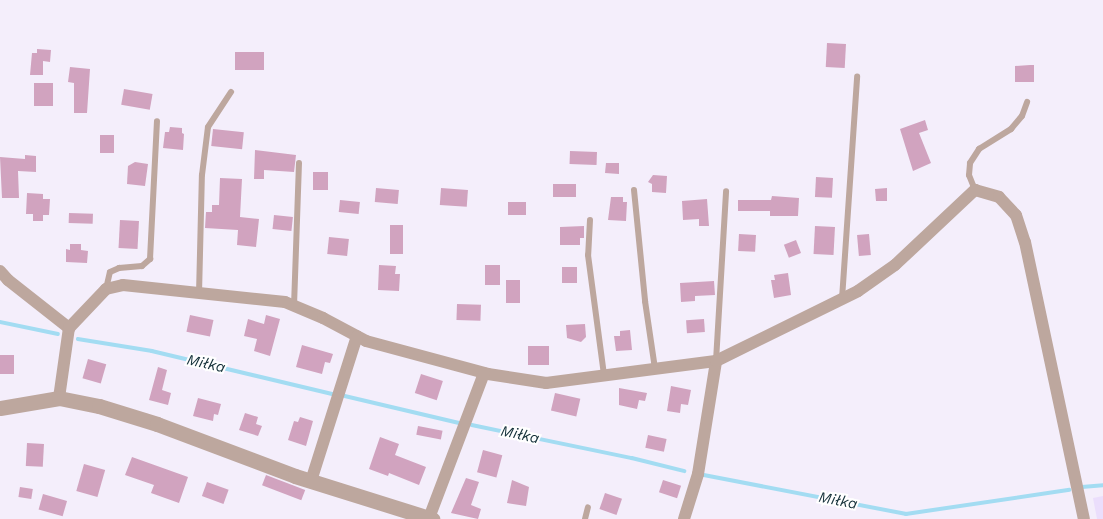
<!DOCTYPE html>
<meta charset="utf-8">
<style>
body{margin:0}
#map{position:relative;width:1103px;height:519px;overflow:hidden;background:#f4eefb;font-family:"Work Sans",sans-serif}
div>[style]{position:absolute}
[style*='--x']{left:calc(var(--x)*1px);top:calc(var(--y)*1px);width:calc(var(--w)*1px);rotate:calc(var(--a)*1deg)}
.built>*{inset:0;background:#ebdefc}
.stream>*{height:3.5px;margin:-1.75px;padding:0 1.75px;transform-origin:1.75px;border-radius:1.75px;background:#a3dcf2}
.building>*{inset:0;background:#d1a3bf;transform-origin:0 0}
.service>*{height:6px;margin:-3px;padding:0 3px;transform-origin:3px;border-radius:3px;background:#bda79e}
.minor>*{height:12px;margin:-6px;padding:0 6px;transform-origin:6px;border-radius:6px;background:#bda79e}
.tertiary>*{height:15px;margin:-7.5px;padding:0 7.5px;transform-origin:7.5px;border-radius:7.5px;background:#bda79e}
span{translate:-50% -50%;white-space:nowrap;text-align:center;line-height:1.15;-webkit-text-stroke:4px #fff;paint-order:stroke}
.water-label{font-size:15px;color:#132f38;font-style:italic}
</style>
<div id="map">
<div class="built">
<i style="clip-path:polygon(1103px 496px,1103px 519px,1097px 519px,1093px 498px)"></i>
</div>
<div class="stream">
<i style="--x:0;--y:322;--w:59;--a:11.7"></i>
<i style="--x:78;--y:339;--w:75;--a:9.2"></i>
<i style="--x:152;--y:351;--w:185;--a:13.4"></i>
<i style="--x:345;--y:396;--w:117;--a:13.3"></i>
<i style="--x:472;--y:425;--w:163;--a:11.7"></i>
<i style="--x:632;--y:458;--w:54;--a:14"></i>
<i style="--x:704;--y:475;--w:206;--a:10.9"></i>
<i style="--x:906;--y:514;--w:165;--a:-8.4"></i>
<i style="--x:1082;--y:487;--w:21;--a:-5"></i>
</div>
<div class="building">
<i style="left:827px;top:43px;width:19px;height:24px;rotate:3deg"></i>
<i style="clip-path:polygon(37px 49px,51px 50px,50px 62px,43px 61px,43px 75px,30px 75px,32px 53px,37px 53px)"></i>
<i style="left:235px;top:52px;width:29px;height:18px"></i>
<i style="clip-path:polygon(1030px 65px,1034px 65px,1034px 82px,1015px 82px,1015px 66px)"></i>
<i style="clip-path:polygon(70px 67px,90px 69px,87px 113px,74px 113px,74px 83px,68px 82px)"></i>
<i style="left:34px;top:83px;width:19px;height:23px"></i>
<i style="left:124px;top:89px;width:29px;height:16px;rotate:10deg"></i>
<i style="clip-path:polygon(925px 120px,928px 130px,919px 133px,931px 163px,913px 171px,900px 129px)"></i>
<i style="clip-path:polygon(170px 127px,182px 128px,182px 133px,184px 134px,183px 150px,163px 148px,165px 132px,169px 132px)"></i>
<i style="left:213px;top:129px;width:31px;height:17px;rotate:6deg"></i>
<i style="left:100px;top:135px;width:14px;height:18px"></i>
<i style="clip-path:polygon(255px 150px,296px 155px,294px 172px,264px 170px,264px 179px,254px 179px)"></i>
<i style="left:570px;top:151px;width:27px;height:13px;rotate:2deg"></i>
<i style="clip-path:polygon(25px 155px,36px 156px,36px 172px,18px 171px,19px 198px,2px 198px,0 157px,25px 159px)"></i>
<i style="clip-path:polygon(135px 162px,148px 164px,145px 186px,127px 184px,128px 166px)"></i>
<i style="clip-path:polygon(606px 163px,619px 163px,619px 174px,605px 173px)"></i>
<i style="left:313px;top:172px;width:15px;height:18px"></i>
<i style="clip-path:polygon(653px 175px,667px 176px,666px 193px,652px 192px,652px 184px,648px 182px)"></i>
<i style="left:816px;top:177px;width:17px;height:20px;rotate:3deg"></i>
<i style="clip-path:polygon(220px 178px,242px 179px,240px 217px,259px 219px,256px 247px,237px 245px,238px 230px,205px 228px,206px 212px,212px 212px,212px 205px,219px 205px)"></i>
<i style="left:553px;top:184px;width:23px;height:13px"></i>
<i style="left:376px;top:188px;width:23px;height:14px;rotate:5deg"></i>
<i style="left:441px;top:188px;width:27px;height:17px;rotate:4deg"></i>
<i style="clip-path:polygon(887px 188px,887px 201px,876px 201px,875px 189px)"></i>
<i style="clip-path:polygon(27px 193px,43px 194px,43px 199px,50px 199px,49px 215px,43px 215px,43px 221px,33px 221px,33px 214px,26px 214px)"></i>
<i style="clip-path:polygon(772px 196px,799px 198px,798px 216px,770px 216px,770px 211px,738px 211px,738px 200px,771px 200px)"></i>
<i style="clip-path:polygon(611px 197px,623px 197px,623px 202px,627px 202px,626px 221px,608px 220px)"></i>
<i style="clip-path:polygon(707px 199px,709px 226px,699px 226px,699px 219px,683px 220px,682px 201px)"></i>
<i style="left:340px;top:200px;width:20px;height:12px;rotate:6deg"></i>
<i style="left:526px;top:202px;width:13px;height:18px;rotate:90deg"></i>
<i style="left:69px;top:213px;width:24px;height:10px;rotate:2deg"></i>
<i style="left:274px;top:215px;width:19px;height:14px;rotate:6deg"></i>
<i style="left:120px;top:220px;width:19px;height:28px;rotate:3deg"></i>
<i style="left:390px;top:225px;width:13px;height:29px"></i>
<i style="clip-path:polygon(584px 226px,584px 238px,580px 238px,580px 245px,560px 245px,560px 227px)"></i>
<i style="left:815px;top:226px;width:20px;height:28px;rotate:3deg"></i>
<i style="left:739px;top:234px;width:17px;height:17px;rotate:3deg"></i>
<i style="left:869px;top:234px;width:21px;height:12px;rotate:85deg"></i>
<i style="left:329px;top:237px;width:20px;height:17px;rotate:6deg"></i>
<i style="left:796px;top:240px;width:14px;height:13px;rotate:69deg"></i>
<i style="clip-path:polygon(70px 244px,81px 244px,81px 250px,88px 251px,87px 263px,66px 262px,66px 249px,70px 250px)"></i>
<i style="clip-path:polygon(379px 265px,396px 266px,395px 274px,400px 274px,399px 291px,378px 290px)"></i>
<i style="left:485px;top:265px;width:15px;height:20px"></i>
<i style="left:562px;top:267px;width:15px;height:16px"></i>
<i style="clip-path:polygon(788px 273px,791px 295px,774px 298px,771px 280px,775px 280px,774px 275px)"></i>
<i style="left:506px;top:280px;width:14px;height:23px"></i>
<i style="clip-path:polygon(714px 281px,715px 295px,695px 296px,695px 301px,681px 302px,680px 283px)"></i>
<i style="left:457px;top:304px;width:24px;height:16px;rotate:2deg"></i>
<i style="left:190px;top:315px;width:24px;height:17px;rotate:12deg"></i>
<i style="clip-path:polygon(266px 315px,280px 319px,270px 356px,254px 351px,257px 339px,244px 336px,248px 319px,264px 324px)"></i>
<i style="left:704px;top:319px;width:13px;height:18px;rotate:86deg"></i>
<i style="clip-path:polygon(585px 324px,586px 337px,581px 342px,567px 338px,566px 325px)"></i>
<i style="clip-path:polygon(630px 330px,632px 350px,616px 351px,614px 336px,620px 336px,620px 331px)"></i>
<i style="clip-path:polygon(302px 345px,333px 354px,330px 363px,325px 362px,322px 374px,296px 367px)"></i>
<i style="left:528px;top:346px;width:21px;height:19px"></i>
<i style="left:0;top:355px;width:14px;height:19px"></i>
<i style="left:88px;top:359px;width:19px;height:20px;rotate:16deg"></i>
<i style="clip-path:polygon(158px 367px,167px 370px,162px 390px,171px 393px,168px 405px,149px 400px)"></i>
<i style="left:421px;top:374px;width:23px;height:20px;rotate:18deg"></i>
<i style="clip-path:polygon(671px 386px,691px 390px,688px 405px,681px 404px,680px 413px,667px 411px)"></i>
<i style="clip-path:polygon(619px 388px,647px 393px,645px 401px,639px 400px,637px 409px,619px 405px)"></i>
<i style="left:555px;top:393px;width:26px;height:18px;rotate:13deg"></i>
<i style="clip-path:polygon(198px 398px,221px 404px,218px 415px,214px 414px,213px 421px,193px 416px)"></i>
<i style="clip-path:polygon(245px 413px,258px 417px,256px 424px,262px 426px,258px 436px,239px 430px)"></i>
<i style="clip-path:polygon(300px 417px,313px 421px,306px 446px,288px 440px,294px 421px,298px 422px)"></i>
<i style="left:418px;top:426px;width:25px;height:9px;rotate:11deg"></i>
<i style="left:648px;top:435px;width:19px;height:13px;rotate:12deg"></i>
<i style="clip-path:polygon(380px 437px,399px 444px,395px 455px,426px 467px,419px 485px,389px 473px,388px 476px,369px 469px)"></i>
<i style="left:27px;top:443px;width:17px;height:23px;rotate:3deg"></i>
<i style="left:483px;top:450px;width:20px;height:23px;rotate:15deg"></i>
<i style="clip-path:polygon(132px 457px,188px 477px,179px 503px,151px 493px,154px 485px,125px 475px)"></i>
<i style="left:84px;top:464px;width:22px;height:28px;rotate:16deg"></i>
<i style="left:266px;top:475px;width:42px;height:11px;rotate:21deg"></i>
<i style="clip-path:polygon(466px 478px,479px 482px,471px 505px,481px 509px,478px 519px,451px 513px)"></i>
<i style="clip-path:polygon(512px 480px,529px 487px,526px 506px,507px 503px)"></i>
<i style="left:663px;top:480px;width:19px;height:13px;rotate:18deg"></i>
<i style="left:207px;top:482px;width:23px;height:15px;rotate:20deg"></i>
<i style="left:20px;top:487px;width:13px;height:10px;rotate:9deg"></i>
<i style="left:605px;top:493px;width:18px;height:17px;rotate:19deg"></i>
<i style="left:43px;top:494px;width:25px;height:16px;rotate:16deg"></i>
</div>
<div class="service">
<i style="--x:634;--y:190;--w:112;--a:84.3"></i>
<i style="--x:645;--y:301;--w:69;--a:81.6"></i>
<i style="--x:975;--y:190;--w:16;--a:-112"></i>
<i style="--x:969;--y:175;--w:12;--a:-85"></i>
<i style="--x:970;--y:163;--w:17;--a:-57"></i>
<i style="--x:979;--y:149;--w:38;--a:-32"></i>
<i style="--x:1011;--y:129;--w:17;--a:-50"></i>
<i style="--x:1022;--y:116;--w:15;--a:-70"></i>
<i style="--x:590;--y:220;--w:35;--a:93"></i>
<i style="--x:588;--y:255;--w:121;--a:82.4"></i>
<i style="--x:106;--y:289;--w:17;--a:-77"></i>
<i style="--x:110;--y:272;--w:10;--a:-24"></i>
<i style="--x:119;--y:268;--w:23;--a:-5"></i>
<i style="--x:142;--y:266;--w:11;--a:-41"></i>
<i style="--x:150;--y:259;--w:138;--a:-87.1"></i>
<i style="--x:199;--y:294;--w:119;--a:-88.6"></i>
<i style="--x:202;--y:175;--w:48;--a:-82.9"></i>
<i style="--x:208;--y:127;--w:42;--a:-56.7"></i>
<i style="--x:842;--y:299;--w:223;--a:-86.1"></i>
<i style="--x:294;--y:306;--w:143;--a:-88"></i>
<i style="--x:716;--y:361;--w:170;--a:-86.6"></i>
<i style="--x:585;--y:519;--w:12;--a:-76"></i>
</div>
<div class="minor">
<i style="--x:0;--y:271;--w:12;--a:48"></i>
<i style="--x:8;--y:280;--w:78;--a:38.2"></i>
<i style="--x:59;--y:398;--w:71;--a:-81.9"></i>
<i style="--x:69;--y:328;--w:54;--a:-46.5"></i>
<i style="--x:106;--y:289;--w:17;--a:-13"></i>
<i style="--x:123;--y:285;--w:163;--a:6"></i>
<i style="--x:285;--y:302;--w:41;--a:22.8"></i>
<i style="--x:323;--y:318;--w:49;--a:28.1"></i>
<i style="--x:366;--y:341;--w:126;--a:15.1"></i>
<i style="--x:488;--y:374;--w:59;--a:8.8"></i>
<i style="--x:546;--y:383;--w:171;--a:-7.4"></i>
<i style="--x:311;--y:481;--w:152;--a:-72.4"></i>
<i style="--x:429;--y:518;--w:155;--a:-69.2"></i>
<i style="--x:684;--y:519;--w:47;--a:-72.7"></i>
<i style="--x:698;--y:474;--w:114;--a:-80.9"></i>
<i style="--x:716;--y:361;--w:158;--a:-26.2"></i>
<i style="--x:858;--y:291;--w:45;--a:-35.1"></i>
<i style="--x:895;--y:265;--w:110;--a:-43.2"></i>
<i style="--x:975;--y:190;--w:25;--a:16"></i>
<i style="--x:999;--y:197;--w:25;--a:47"></i>
<i style="--x:1016;--y:215;--w:28;--a:72"></i>
<i style="--x:1025;--y:242;--w:283;--a:78"></i>
</div>
<div class="tertiary">
<i style="--x:0;--y:408;--w:60;--a:-9.6"></i>
<i style="--x:59;--y:398;--w:41;--a:11.3"></i>
<i style="--x:99;--y:406;--w:61;--a:17.2"></i>
<i style="--x:157;--y:424;--w:147;--a:20.6"></i>
<i style="--x:295;--y:476;--w:144;--a:17.4"></i>
</div>
<div class="water-label">
<span style="left:206px;top:364px;rotate:13deg">Miłka</span>
<span style="left:520px;top:435px;rotate:12deg">Miłka</span>
<span style="left:838px;top:501px;rotate:11deg">Miłka</span>
</div>
</div>
